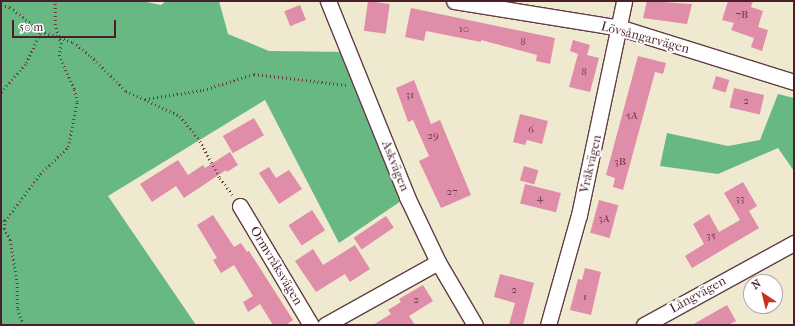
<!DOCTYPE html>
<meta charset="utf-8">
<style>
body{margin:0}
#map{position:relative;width:795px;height:326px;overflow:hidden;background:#efe9d0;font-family:"IM FELL French Canon",serif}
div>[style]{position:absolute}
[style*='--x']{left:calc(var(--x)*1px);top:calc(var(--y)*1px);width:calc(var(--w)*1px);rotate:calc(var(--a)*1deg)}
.forest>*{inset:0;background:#68b883}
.building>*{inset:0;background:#df8da8;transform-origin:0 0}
.path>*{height:2.5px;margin-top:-1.25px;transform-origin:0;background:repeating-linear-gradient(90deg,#633d44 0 1px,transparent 0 4px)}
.roads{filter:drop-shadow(1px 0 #633d44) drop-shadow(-1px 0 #633d44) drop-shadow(0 1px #633d44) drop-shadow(0 -1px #633d44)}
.minor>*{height:15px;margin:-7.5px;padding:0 7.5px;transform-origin:7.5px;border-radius:7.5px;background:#fff}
span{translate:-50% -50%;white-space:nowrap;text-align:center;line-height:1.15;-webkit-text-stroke:4px #fff;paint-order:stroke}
.number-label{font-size:11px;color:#6f3a4a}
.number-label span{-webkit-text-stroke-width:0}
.street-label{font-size:13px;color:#4a1f2b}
.frame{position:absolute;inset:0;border:2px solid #4a1f2b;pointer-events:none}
.north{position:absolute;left:743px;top:274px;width:40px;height:40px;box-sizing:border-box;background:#fff;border:1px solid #b7a5aa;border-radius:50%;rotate:325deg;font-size:11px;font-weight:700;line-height:16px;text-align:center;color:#4a1f2b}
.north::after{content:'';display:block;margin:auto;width:14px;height:18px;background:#c8321e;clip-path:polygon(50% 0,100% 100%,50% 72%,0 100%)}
.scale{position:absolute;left:12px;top:20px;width:104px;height:18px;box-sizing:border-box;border:2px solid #4a1f2b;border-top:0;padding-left:5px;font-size:12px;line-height:14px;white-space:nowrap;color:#4a1f2b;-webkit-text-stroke:3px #fff;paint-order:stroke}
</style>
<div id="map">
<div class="forest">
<i style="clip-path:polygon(1px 1px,142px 1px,161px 5px,166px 1px,219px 1px,228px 34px,269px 51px,350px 52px,407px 197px,339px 243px,265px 100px,108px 196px,196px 325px,1px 325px)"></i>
<i style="clip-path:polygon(778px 94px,794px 98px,794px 171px,778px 148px,718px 174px,660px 166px,667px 133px,728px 146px,760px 140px)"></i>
</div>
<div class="building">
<i style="left:368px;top:1px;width:22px;height:30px;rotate:8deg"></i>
<i style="clip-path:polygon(647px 1px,692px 4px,687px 24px,643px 18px)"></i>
<i style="clip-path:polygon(728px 1px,753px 1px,751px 7px,763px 11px,758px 27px,768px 30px,762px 51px,751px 47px,754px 38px,731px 30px,734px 23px,722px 20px)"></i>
<i style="left:300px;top:5px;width:16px;height:17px;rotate:68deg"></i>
<i style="clip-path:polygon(411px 8px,555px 38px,550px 64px,536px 61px,537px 55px,481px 40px,481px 42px,426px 31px,424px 41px,405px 37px)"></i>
<i style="clip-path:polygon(573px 40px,590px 45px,587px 55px,599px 58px,590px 92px,569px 87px,578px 54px,570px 51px)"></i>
<i style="clip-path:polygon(638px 56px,666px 63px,663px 74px,655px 72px,623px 190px,613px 187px,615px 178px,606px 175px)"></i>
<i style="left:716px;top:76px;width:14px;height:13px;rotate:17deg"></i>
<i style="clip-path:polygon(414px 80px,431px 124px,440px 120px,471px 195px,441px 208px,419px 161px,429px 156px,413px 120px,408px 122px,396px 88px)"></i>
<i style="left:734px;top:88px;width:31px;height:20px;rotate:13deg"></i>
<i style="clip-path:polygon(520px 114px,548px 121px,542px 144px,527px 140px,525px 145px,513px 142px)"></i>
<i style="left:254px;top:118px;width:20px;height:36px;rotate:60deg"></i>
<i style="clip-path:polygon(230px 152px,238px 165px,227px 172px,226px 170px,184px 198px,176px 186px,152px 202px,140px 184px,178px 160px,188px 175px,203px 165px,205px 168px)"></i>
<i style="left:524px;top:166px;width:15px;height:15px;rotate:16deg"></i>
<i style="clip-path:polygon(269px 167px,276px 178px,289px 170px,302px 189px,279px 204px,259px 173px)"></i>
<i style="clip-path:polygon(743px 182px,757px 206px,749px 211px,759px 228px,692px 268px,685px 256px,704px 244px,693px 224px,709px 214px,719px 232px,740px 220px,724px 193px)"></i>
<i style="left:525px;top:184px;width:37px;height:20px;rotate:14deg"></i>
<i style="left:599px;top:200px;width:20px;height:34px;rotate:15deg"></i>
<i style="left:312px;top:210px;width:24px;height:28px;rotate:57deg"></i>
<i style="clip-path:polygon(213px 215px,234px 247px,241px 243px,247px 252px,249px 251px,293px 320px,286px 325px,273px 325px,260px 304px,248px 312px,243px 302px,253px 296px,234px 265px,221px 273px,213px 260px,217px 258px,197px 225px)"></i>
<i style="left:386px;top:216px;width:14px;height:39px;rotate:56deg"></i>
<i style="clip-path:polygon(355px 245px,370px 269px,350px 282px,345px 274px,316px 292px,295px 261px,313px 249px,323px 265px)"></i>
<i style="clip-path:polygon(585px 268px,601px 272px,591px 315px,570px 310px,578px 279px,582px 280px)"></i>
<i style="clip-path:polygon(500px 274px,534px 283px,523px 325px,509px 325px,515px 303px,494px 297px)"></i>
<i style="clip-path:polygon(423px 285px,433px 301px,409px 316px,415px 325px,373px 325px,391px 314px,388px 310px,401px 302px,399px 299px)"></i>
<i style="clip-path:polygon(727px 305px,736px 321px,728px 325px,692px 325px)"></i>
</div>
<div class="path">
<i style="--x:1;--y:5;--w:9;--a:13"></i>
<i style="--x:10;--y:7;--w:39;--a:38"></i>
<i style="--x:41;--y:31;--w:34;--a:19"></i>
<i style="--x:73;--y:42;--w:23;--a:38"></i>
<i style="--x:91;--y:56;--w:49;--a:45"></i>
<i style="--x:126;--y:91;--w:60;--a:24.8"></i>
<i style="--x:180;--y:116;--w:32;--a:51"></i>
<i style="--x:200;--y:141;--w:42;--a:61.6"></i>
<i style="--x:220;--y:178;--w:21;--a:53"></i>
<i style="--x:1;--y:92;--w:38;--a:-49"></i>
<i style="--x:26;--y:63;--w:35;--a:-65"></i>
<i style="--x:145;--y:99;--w:59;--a:-8.8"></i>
<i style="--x:203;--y:90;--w:53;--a:-17.4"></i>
<i style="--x:254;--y:74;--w:93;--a:6.8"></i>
<i style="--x:1;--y:217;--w:6;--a:45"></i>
<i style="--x:23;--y:325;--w:18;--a:-109"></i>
<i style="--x:17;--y:308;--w:24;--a:-90"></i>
<i style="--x:17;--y:284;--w:45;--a:-99"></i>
<i style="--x:10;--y:240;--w:13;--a:-119"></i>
<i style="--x:4;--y:229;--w:8;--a:-83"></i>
<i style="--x:5;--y:221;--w:59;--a:-53.3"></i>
<i style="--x:40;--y:174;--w:39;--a:-44"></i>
<i style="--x:68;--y:147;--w:46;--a:-78.7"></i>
<i style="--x:77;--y:102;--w:13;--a:-103"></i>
<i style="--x:74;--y:89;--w:36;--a:-114"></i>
<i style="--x:59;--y:56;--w:12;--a:-81"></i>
<i style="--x:61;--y:44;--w:20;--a:-108"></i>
<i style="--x:55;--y:25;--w:24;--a:-90"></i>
</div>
<div class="roads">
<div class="minor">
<i style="--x:328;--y:1;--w:211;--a:68"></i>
<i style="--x:407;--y:197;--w:72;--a:64.5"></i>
<i style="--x:438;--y:262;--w:73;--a:59.6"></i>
<i style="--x:454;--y:1;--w:169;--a:9.2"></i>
<i style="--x:621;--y:28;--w:181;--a:17.3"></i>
<i style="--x:240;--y:206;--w:139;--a:59.2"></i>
<i style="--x:325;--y:325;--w:129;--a:-29.1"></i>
<i style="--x:548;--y:325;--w:114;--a:-74.3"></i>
<i style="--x:579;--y:215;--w:219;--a:-78.1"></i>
<i style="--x:644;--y:325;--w:171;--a:-28.7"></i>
</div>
</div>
<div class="number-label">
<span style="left:742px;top:15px">7B</span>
<span style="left:464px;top:29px">10</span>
<span style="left:523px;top:42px">8</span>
<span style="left:584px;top:72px">8</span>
<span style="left:410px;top:95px">31</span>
<span style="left:746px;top:101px">2</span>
<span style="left:632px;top:116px">5A</span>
<span style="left:531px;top:130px">6</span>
<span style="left:433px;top:136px">29</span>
<span style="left:620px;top:162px">3B</span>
<span style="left:452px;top:192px">27</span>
<span style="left:540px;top:198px">4</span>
<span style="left:740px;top:199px">33</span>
<span style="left:604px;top:219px">3A</span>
<span style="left:711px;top:236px">35</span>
<span style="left:514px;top:290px">2</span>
<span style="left:585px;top:297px">1</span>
<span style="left:416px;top:300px">2</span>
</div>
<div class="street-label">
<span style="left:645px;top:38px;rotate:15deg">Lövsångarvägen</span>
<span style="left:591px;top:164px;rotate:-77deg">Vråkvägen</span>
<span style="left:395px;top:166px;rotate:68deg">Askvägen</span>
<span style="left:276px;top:266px;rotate:59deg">Ormvråksvägen</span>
<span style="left:698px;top:295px;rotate:-29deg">Långvägen</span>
</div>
<div class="frame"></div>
<div class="north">N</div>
<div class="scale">50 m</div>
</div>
